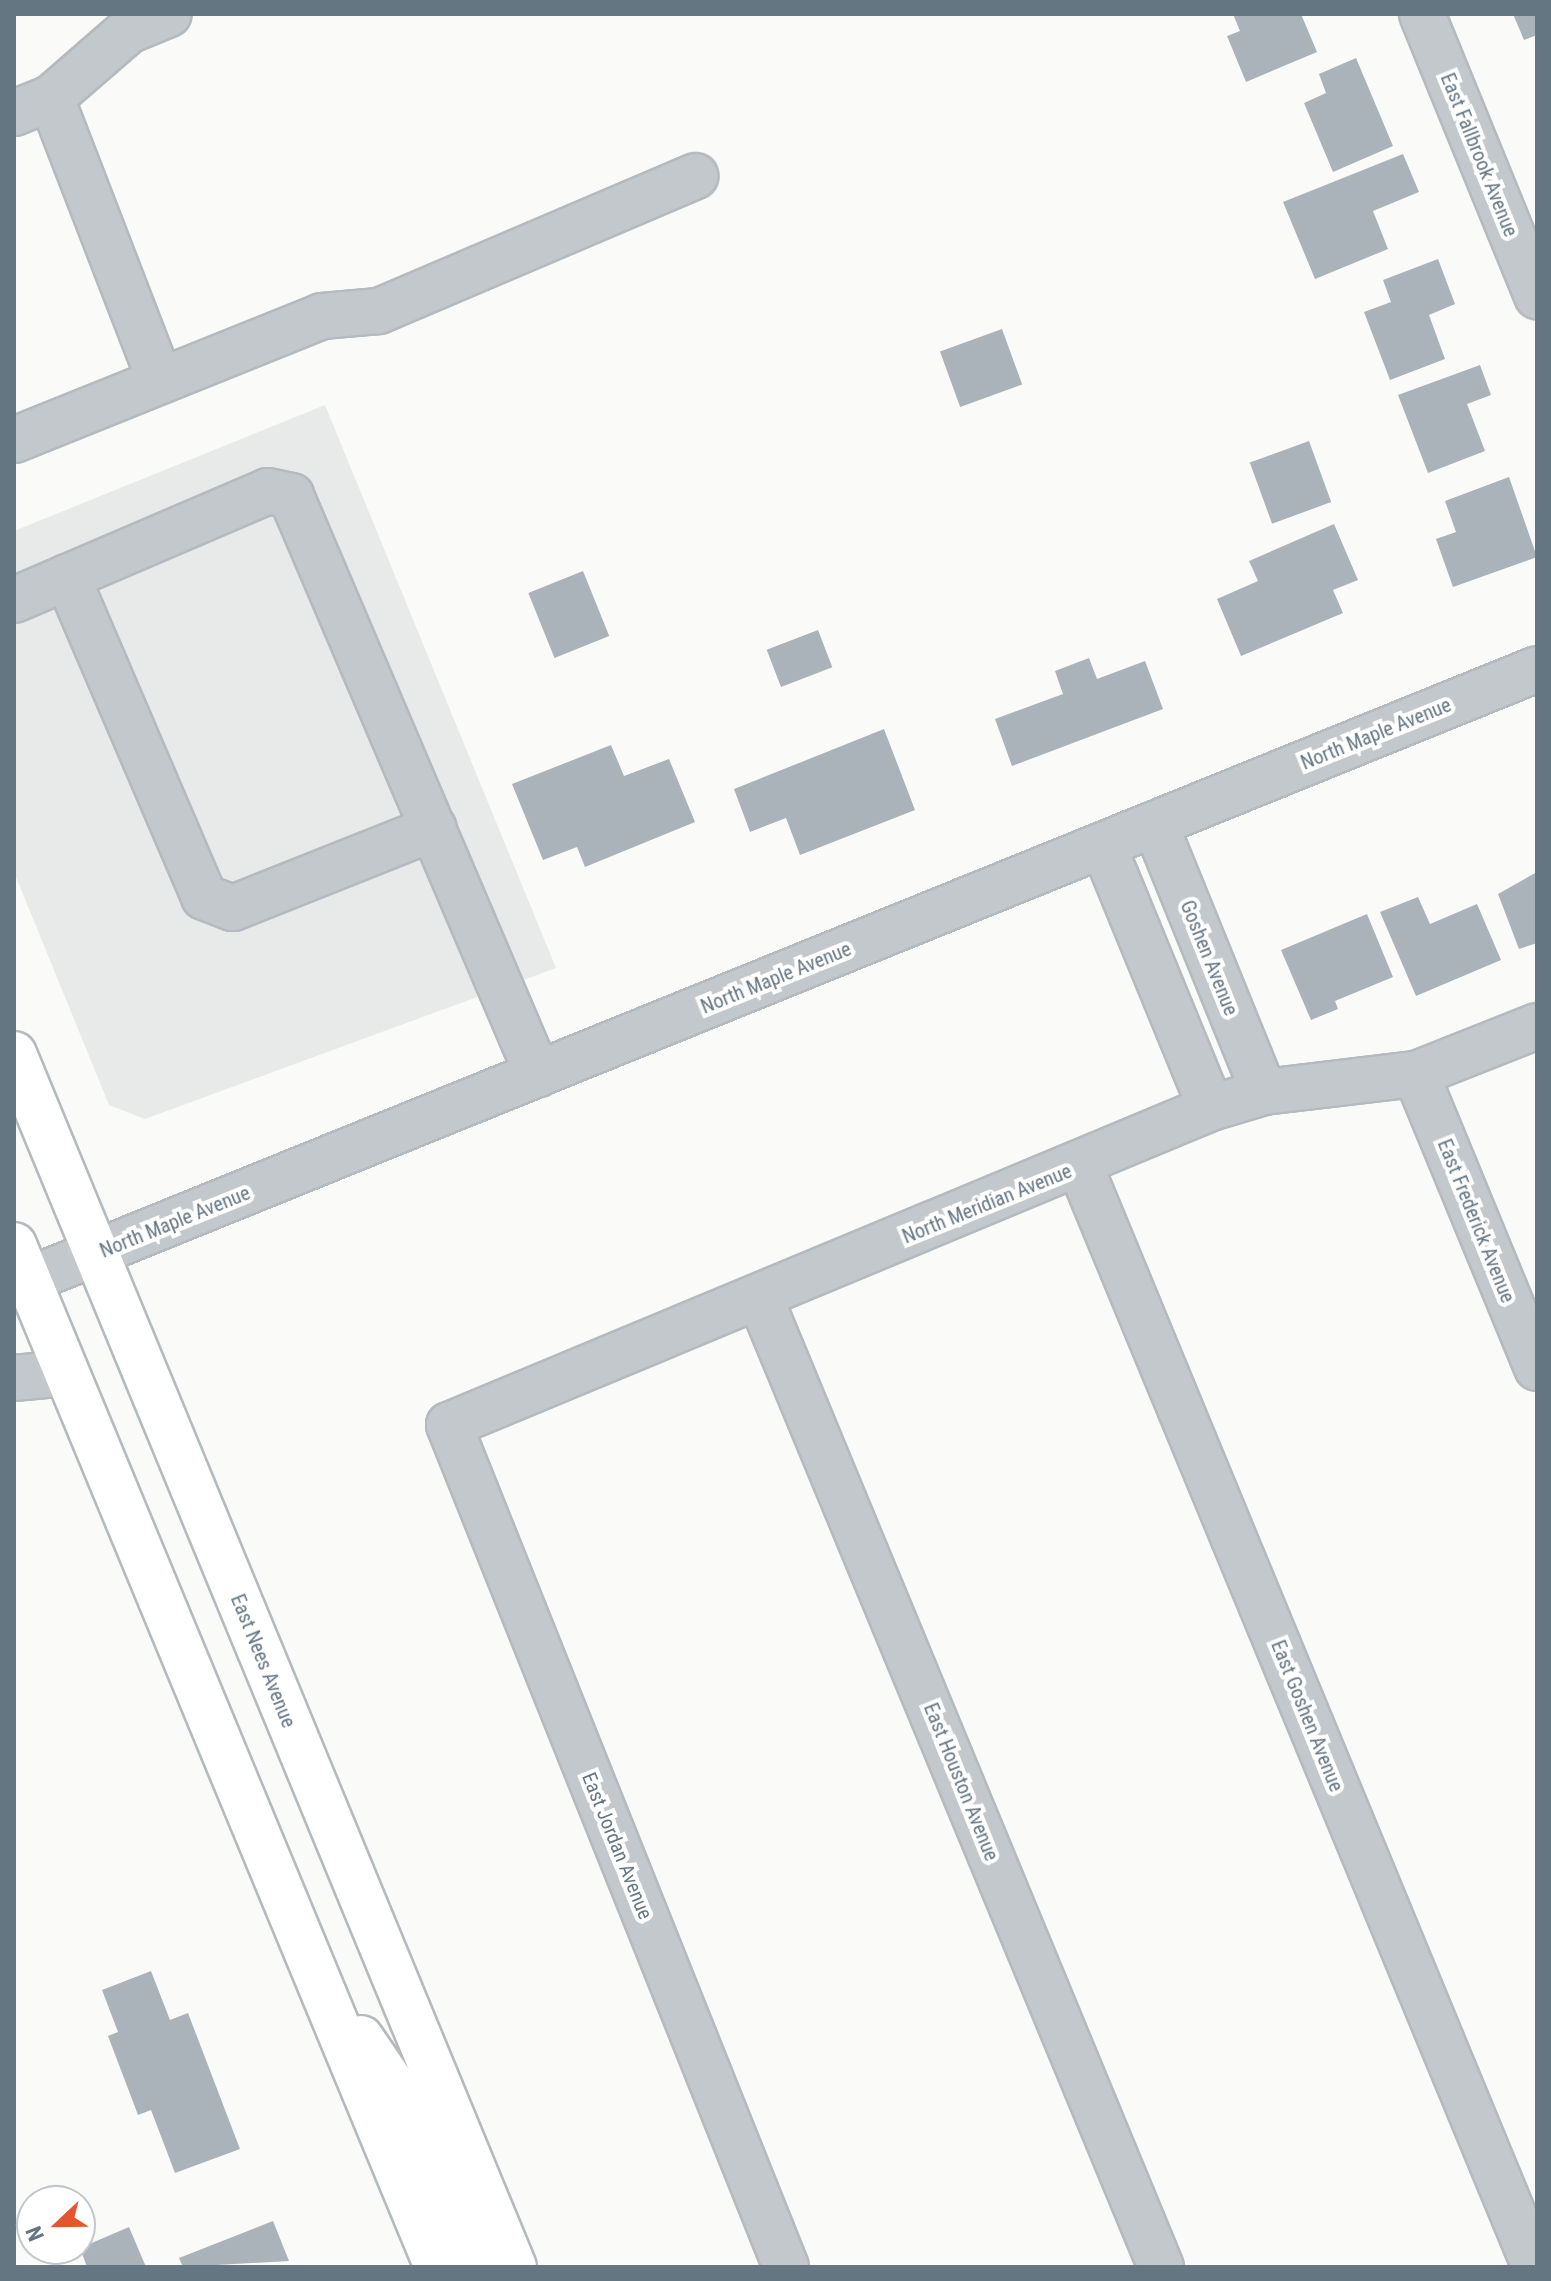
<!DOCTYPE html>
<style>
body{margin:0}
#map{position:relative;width:1551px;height:2281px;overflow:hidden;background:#fafaf8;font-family:"Roboto Condensed",sans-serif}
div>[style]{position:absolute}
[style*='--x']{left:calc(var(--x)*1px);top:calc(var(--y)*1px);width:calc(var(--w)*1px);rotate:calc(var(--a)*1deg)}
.built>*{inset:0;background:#e8e9e9}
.building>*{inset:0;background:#aab3b9;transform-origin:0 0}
.roads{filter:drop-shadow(2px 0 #b5babe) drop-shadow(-2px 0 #b5babe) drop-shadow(0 2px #b5babe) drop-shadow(0 -2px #b5babe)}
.minor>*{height:44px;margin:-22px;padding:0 22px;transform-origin:22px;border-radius:22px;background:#c3c8cc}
.major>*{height:44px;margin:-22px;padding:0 22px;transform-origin:22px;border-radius:22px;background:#fff}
span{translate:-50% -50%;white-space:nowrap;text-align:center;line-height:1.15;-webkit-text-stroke:8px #fff;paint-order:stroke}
.street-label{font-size:20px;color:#657683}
.frame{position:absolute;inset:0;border:16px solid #657683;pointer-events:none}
.north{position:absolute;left:16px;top:2185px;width:80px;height:80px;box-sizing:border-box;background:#fff;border:2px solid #c1c8cd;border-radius:50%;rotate:248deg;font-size:22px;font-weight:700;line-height:32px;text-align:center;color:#657683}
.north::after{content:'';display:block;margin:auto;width:28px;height:36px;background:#e4572e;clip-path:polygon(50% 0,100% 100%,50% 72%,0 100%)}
</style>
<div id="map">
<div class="built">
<i style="clip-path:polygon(325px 405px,556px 968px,145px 1119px,109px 1105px,14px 872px,14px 531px)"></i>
</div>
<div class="building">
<i style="clip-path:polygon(1233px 14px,1301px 14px,1317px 52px,1246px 82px,1227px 36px,1240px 31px)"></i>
<i style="clip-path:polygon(1513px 14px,1537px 14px,1537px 35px,1524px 40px)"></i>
<i style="clip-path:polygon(1356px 58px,1393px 146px,1333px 172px,1304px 103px,1326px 93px,1319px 74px)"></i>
<i style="clip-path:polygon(1403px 154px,1419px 192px,1373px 211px,1388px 249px,1315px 279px,1283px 202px)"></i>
<i style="clip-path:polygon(1438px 259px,1455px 304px,1429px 315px,1445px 359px,1390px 380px,1364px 312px,1391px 302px,1383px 280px)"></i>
<i style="left:1002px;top:329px;width:59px;height:66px;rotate:70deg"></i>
<i style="clip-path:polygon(1480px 365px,1491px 395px,1467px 404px,1485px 451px,1428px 473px,1398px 395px)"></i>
<i style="left:1309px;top:441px;width:65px;height:63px;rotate:70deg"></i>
<i style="clip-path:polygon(1509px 477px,1537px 557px,1453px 587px,1436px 539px,1456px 532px,1445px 501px)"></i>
<i style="clip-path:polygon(1334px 524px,1358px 580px,1333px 590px,1343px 613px,1241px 656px,1217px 599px,1258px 581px,1249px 561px)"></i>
<i style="left:583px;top:571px;width:70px;height:59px;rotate:68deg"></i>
<i style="left:818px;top:630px;width:40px;height:55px;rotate:69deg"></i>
<i style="clip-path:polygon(1089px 658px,1097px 679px,1145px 661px,1163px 709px,1012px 766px,995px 719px,1063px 694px,1055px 671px)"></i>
<i style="clip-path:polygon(884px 729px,915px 810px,800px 855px,786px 818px,750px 832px,734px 789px)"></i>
<i style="clip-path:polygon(611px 745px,624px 776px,669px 759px,695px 822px,585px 867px,577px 847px,543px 860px,512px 784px)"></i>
<i style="clip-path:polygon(1537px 872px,1537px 943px,1519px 949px,1498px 894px)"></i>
<i style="clip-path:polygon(1418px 897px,1430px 924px,1477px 904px,1501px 960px,1416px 996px,1380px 912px)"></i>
<i style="clip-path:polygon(1367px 914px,1393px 977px,1335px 1001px,1338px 1009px,1311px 1020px,1281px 950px)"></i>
<i style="clip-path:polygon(151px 1971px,170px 2020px,188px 2013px,240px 2149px,175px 2173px,151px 2110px,138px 2115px,108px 2036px,118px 2032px,102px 1990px)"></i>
<i style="clip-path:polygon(273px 2221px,289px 2261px,183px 2267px,179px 2258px)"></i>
<i style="clip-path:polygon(129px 2227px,146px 2267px,87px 2267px,80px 2248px)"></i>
</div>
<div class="roads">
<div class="minor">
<i style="--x:1422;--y:14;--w:305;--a:67.8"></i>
<i style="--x:51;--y:98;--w:102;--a:-41"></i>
<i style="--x:128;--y:31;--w:44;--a:-22.5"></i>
<i style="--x:14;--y:113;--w:40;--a:-22"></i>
<i style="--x:51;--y:98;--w:303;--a:68.9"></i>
<i style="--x:14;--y:440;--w:332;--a:-21.9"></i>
<i style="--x:322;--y:316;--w:57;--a:-5"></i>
<i style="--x:379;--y:311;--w:344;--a:-23.1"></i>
<i style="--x:67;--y:577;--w:348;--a:66.8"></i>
<i style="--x:204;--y:897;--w:31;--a:21"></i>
<i style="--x:233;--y:908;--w:216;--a:-21.7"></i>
<i style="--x:14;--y:600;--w:276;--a:-23.2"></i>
<i style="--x:268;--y:491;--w:24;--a:12"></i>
<i style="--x:291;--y:496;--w:629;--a:66.9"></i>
<i style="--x:1155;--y:824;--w:289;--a:67.9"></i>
<i style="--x:1103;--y:845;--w:284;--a:67.7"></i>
<i style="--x:1416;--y:1074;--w:318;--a:67.6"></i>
<i style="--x:1080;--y:1166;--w:1191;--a:67.55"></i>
<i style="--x:14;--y:1286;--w:1643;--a:-22.05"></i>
<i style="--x:760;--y:1298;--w:1049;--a:67.52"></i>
<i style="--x:14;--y:1378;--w:53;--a:-5.4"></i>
<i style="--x:786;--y:2267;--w:907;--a:-111.81"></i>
<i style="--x:449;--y:1425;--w:825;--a:-22.59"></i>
<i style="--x:1211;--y:1108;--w:55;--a:-16.8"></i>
<i style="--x:1264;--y:1092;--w:153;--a:-6.8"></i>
<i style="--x:1416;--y:1074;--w:130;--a:-21.6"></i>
</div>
<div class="major">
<i style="--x:14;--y:1054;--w:1312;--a:67.6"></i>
<i style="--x:14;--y:1245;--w:1106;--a:67.52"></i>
<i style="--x:361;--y:2038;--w:87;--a:55.8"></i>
<i style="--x:410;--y:2110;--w:170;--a:67.5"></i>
</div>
</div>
<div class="street-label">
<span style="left:1479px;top:155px;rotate:68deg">East Fallbrook Avenue</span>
<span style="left:1376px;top:734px;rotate:-22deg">North Maple Avenue</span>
<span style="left:1209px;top:958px;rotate:68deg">Goshen Avenue</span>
<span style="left:776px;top:978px;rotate:-22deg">North Maple Avenue</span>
<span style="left:987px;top:1204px;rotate:-22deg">North Meridian Avenue</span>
<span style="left:1476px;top:1221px;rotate:68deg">East Frederick Avenue</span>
<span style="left:175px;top:1222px;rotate:-22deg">North Maple Avenue</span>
<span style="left:263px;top:1661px;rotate:68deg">East Nees Avenue</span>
<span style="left:1307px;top:1716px;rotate:68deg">East Goshen Avenue</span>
<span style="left:961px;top:1782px;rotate:68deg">East Houston Avenue</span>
<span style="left:617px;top:1846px;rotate:68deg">East Jordan Avenue</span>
</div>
<div class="frame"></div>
<div class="north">N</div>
</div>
